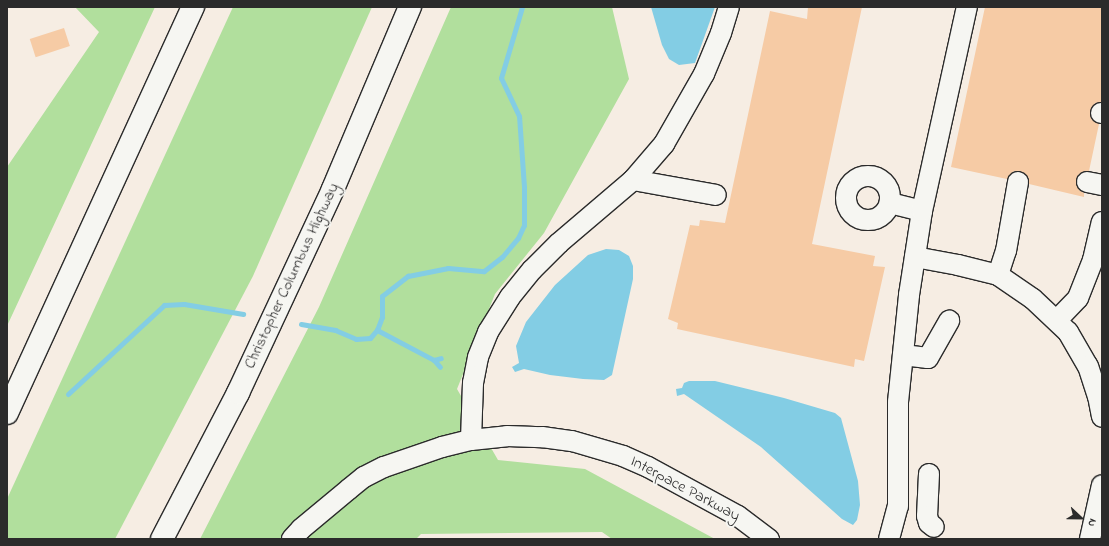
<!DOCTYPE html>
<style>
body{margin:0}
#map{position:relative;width:1109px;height:546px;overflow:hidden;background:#f6ede3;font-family:"Indie Flower",sans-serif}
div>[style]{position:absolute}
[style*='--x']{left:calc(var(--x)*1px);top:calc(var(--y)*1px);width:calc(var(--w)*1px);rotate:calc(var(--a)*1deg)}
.green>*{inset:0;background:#b1df9d}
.water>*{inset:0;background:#83cde4}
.stream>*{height:5px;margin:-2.5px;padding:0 2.5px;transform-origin:2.5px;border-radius:2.5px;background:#83cde4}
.building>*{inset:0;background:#f6cba5;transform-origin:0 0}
.roads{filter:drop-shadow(1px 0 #2b2b2b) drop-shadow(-1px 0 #2b2b2b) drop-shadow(0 1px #2b2b2b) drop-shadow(0 -1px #2b2b2b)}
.minor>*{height:20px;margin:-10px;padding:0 10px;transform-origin:10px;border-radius:10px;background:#f6f6f2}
.minor>.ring{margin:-10px;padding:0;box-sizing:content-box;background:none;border:20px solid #f6f6f2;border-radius:50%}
.highway>*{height:22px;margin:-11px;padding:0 11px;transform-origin:11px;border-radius:11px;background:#f6f6f2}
span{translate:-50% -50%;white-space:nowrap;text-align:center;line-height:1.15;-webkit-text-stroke:4px #f6f6f2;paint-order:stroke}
.street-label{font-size:16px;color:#2b2b2b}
.frame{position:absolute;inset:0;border:8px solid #2b2b2b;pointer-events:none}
.north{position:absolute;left:1061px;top:498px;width:40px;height:40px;-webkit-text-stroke:3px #f6f6f2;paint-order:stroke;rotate:112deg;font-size:11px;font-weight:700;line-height:16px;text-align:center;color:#2b2b2b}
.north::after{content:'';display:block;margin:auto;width:14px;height:18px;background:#2b2b2b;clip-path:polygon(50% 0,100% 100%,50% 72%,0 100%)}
</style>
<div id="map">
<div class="green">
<i style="clip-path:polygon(75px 7px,155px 7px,7px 326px,7px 167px,99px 32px)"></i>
<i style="clip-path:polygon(233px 7px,372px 7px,253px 276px,115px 539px,7px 539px,7px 499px)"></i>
<i style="clip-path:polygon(451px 7px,612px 7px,629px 79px,544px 233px,495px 294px,457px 389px,498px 460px,585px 469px,715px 539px,612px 539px,602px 532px,421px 534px,416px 539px,200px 539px,319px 307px)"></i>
</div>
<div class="water">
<i style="clip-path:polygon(651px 7px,715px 7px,695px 63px,679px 65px,669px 59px,662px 45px)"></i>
<i style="clip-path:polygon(606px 249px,619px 250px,629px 256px,633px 266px,633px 279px,612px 375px,604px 380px,583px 379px,550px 375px,524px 369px,515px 372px,512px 367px,519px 363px,516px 346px,526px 322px,555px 285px,588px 255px)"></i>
<i style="clip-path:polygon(689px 381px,715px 381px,784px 398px,835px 413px,841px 418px,858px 481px,860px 505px,857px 520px,853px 525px,842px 519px,761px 447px,684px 394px,677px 396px,676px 389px,682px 388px,684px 383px)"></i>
</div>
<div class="stream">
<i style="--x:301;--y:324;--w:35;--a:10"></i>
<i style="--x:335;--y:330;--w:23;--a:23"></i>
<i style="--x:356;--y:339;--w:14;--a:-4"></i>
<i style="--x:370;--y:338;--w:11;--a:-49"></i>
<i style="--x:377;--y:330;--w:14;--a:-69"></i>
<i style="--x:382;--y:317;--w:21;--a:-90"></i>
<i style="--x:382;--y:296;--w:33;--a:-38"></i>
<i style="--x:408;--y:276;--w:41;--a:-11.3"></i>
<i style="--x:448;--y:268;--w:36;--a:5"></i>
<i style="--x:484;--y:271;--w:23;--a:-38"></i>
<i style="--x:502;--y:257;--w:25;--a:-50"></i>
<i style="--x:518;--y:238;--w:14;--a:-65"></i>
<i style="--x:524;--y:225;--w:38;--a:-90"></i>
<i style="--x:524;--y:187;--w:71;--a:-94"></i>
<i style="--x:519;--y:116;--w:42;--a:-115.3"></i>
<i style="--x:501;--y:78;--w:74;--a:-73.5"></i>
<i style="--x:377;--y:330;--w:64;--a:27.8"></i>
<i style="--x:434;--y:360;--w:7;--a:-16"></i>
<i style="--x:434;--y:360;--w:9;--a:49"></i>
<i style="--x:68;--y:394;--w:131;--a:-42.8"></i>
<i style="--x:164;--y:305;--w:20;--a:-3"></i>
<i style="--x:184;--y:304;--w:60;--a:9.6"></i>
</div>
<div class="building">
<i style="clip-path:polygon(808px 7px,862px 7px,812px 244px,875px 256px,873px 266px,885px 267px,864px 361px,855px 359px,854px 367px,677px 329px,678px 323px,668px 319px,690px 225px,699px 226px,700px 220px,725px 223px,770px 11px,807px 19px)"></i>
<i style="clip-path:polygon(985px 7px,1102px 7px,1102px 102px,1095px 103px,1090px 113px,1091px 119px,1099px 124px,1089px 171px,1079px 174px,1076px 180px,1079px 190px,1084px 193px,1084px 197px,1029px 184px,1029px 178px,1020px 171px,1014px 171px,1007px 179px,951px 167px)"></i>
<i style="left:64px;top:28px;width:19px;height:36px;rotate:72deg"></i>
</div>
<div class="roads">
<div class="minor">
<i style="--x:1101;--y:113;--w:1;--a:0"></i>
<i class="ring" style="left:846px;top:176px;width:24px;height:24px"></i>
<i style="--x:633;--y:180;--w:84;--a:10.2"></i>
<i style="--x:1087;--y:182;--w:15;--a:11"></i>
<i style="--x:890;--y:203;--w:33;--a:14"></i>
<i style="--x:915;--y:257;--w:44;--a:10.5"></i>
<i style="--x:958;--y:265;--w:41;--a:14"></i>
<i style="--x:998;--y:275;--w:42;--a:34.4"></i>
<i style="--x:1033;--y:299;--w:48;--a:43.3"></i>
<i style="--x:1068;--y:332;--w:39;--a:60"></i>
<i style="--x:1088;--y:366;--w:32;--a:72"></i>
<i style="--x:1098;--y:396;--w:21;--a:79"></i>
<i style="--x:998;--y:275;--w:25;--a:-72"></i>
<i style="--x:1006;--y:251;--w:70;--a:-80.1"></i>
<i style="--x:1057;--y:320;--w:30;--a:-46"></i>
<i style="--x:1078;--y:298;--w:41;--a:-68.5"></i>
<i style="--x:1093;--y:260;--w:39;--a:-77"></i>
<i style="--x:903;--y:355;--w:25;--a:7"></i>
<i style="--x:928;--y:358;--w:43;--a:-60.4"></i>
<i style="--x:471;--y:440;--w:57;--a:-88"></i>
<i style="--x:473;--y:383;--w:26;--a:-79"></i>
<i style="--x:478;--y:357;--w:27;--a:-68"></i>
<i style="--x:488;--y:332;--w:41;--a:-57.8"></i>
<i style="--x:510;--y:297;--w:35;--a:-51"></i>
<i style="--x:532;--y:270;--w:38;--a:-45"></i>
<i style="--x:559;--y:243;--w:97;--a:-40.4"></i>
<i style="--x:633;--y:180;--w:48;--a:-49.3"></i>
<i style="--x:664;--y:144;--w:81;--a:-60.3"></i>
<i style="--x:704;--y:74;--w:44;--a:-67.5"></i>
<i style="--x:721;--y:33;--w:27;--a:-73"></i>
<i style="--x:929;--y:474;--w:42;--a:92.7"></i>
<i style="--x:927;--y:516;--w:7;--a:74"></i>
<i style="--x:929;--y:523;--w:6;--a:39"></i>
<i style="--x:292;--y:539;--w:13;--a:-48"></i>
<i style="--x:301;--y:529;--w:62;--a:-39.8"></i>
<i style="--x:349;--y:489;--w:19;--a:-39"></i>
<i style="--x:364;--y:477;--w:22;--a:-27"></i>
<i style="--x:384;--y:467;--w:61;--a:-19"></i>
<i style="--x:442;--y:447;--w:30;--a:-14"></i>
<i style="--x:471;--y:440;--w:36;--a:-6"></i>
<i style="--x:507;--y:436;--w:35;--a:2"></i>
<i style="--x:542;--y:437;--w:30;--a:8"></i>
<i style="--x:572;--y:441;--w:53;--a:16.4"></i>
<i style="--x:623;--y:456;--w:27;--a:24"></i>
<i style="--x:648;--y:467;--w:102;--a:28.6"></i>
<i style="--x:738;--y:516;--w:39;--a:37"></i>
<i style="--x:889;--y:539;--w:34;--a:-75"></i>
<i style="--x:898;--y:506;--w:104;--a:-90"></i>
<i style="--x:898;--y:402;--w:108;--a:-84.1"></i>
<i style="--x:909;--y:295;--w:85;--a:-81.2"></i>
<i style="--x:922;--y:211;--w:209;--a:-77.6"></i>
<i style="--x:1090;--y:539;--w:55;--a:-77.5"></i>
</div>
<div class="highway">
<i style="--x:7;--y:413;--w:447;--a:-65.4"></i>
<i style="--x:162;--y:539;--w:165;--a:-62.5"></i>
<i style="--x:238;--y:393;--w:225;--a:-65"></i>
<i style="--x:333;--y:189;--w:198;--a:-67.1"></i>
</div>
</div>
<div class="street-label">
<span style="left:292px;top:276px;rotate:-65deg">Christopher Columbus Highway</span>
<span style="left:685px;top:489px;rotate:28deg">Interpace Parkway</span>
</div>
<div class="frame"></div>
<div class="north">N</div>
</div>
